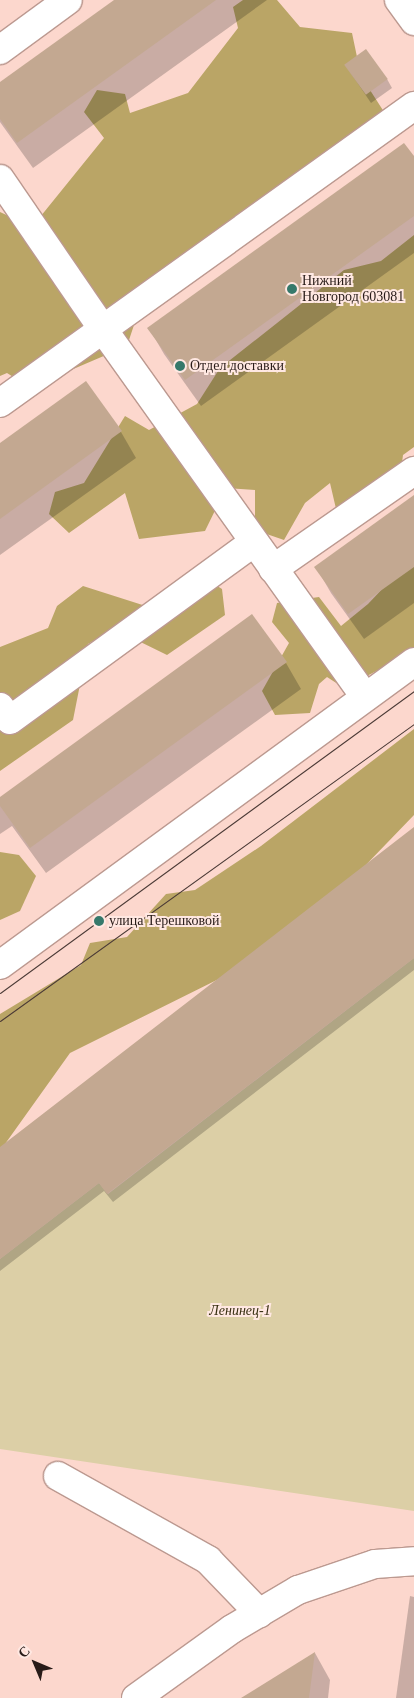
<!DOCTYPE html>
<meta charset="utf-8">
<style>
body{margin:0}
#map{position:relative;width:414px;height:1698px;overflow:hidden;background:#fcd7cd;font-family:"Times New Roman",serif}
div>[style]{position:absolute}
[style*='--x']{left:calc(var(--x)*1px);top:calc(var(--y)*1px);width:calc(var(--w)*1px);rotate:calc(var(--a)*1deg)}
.green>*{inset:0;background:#dccfa6}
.forest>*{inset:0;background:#baa566}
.shadow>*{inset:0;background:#0003}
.building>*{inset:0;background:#c3a891;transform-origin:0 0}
.roads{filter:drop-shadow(1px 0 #bc9990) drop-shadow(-1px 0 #bc9990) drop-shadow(0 1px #bc9990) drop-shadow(0 -1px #bc9990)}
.minor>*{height:28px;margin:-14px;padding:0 14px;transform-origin:14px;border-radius:14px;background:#fff}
.tram>*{height:1px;margin:-0.5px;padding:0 0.5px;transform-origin:0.5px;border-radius:0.5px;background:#4b3a36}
.dots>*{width:14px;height:14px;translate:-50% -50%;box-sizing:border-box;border:2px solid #ffe8e2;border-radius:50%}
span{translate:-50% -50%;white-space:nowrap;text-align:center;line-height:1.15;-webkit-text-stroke:4px #ffe8e2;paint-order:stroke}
.poi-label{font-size:14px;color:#281b18}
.left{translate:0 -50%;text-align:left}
.park-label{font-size:14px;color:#372e10;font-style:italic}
.north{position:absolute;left:10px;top:1638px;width:50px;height:50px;-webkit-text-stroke:4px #ffe8e2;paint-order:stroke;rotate:315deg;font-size:14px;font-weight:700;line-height:20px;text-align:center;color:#281b18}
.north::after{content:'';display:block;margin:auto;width:18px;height:22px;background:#281b18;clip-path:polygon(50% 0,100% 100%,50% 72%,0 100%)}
</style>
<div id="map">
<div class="green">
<i style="clip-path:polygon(414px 958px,414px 1511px,0 1449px,0 1259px,99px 1183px,108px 1194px)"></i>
</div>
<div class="forest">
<i style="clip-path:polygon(243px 0,277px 0,300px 27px,352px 33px,361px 76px,386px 115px,223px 255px,149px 314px,135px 322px,127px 346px,64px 373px,37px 392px,7px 373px,0 376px,0 212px,32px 227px,104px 138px,84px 112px,97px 90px,125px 94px,130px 113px,188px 93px,238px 28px,233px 7px)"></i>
<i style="clip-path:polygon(414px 235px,414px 447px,403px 455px,398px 494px,337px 513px,330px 483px,305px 503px,284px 540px,255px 530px,255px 490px,226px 488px,205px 531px,139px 539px,125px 493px,69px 533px,49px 514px,55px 492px,84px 483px,125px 416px,149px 430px,197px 404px,220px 368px,344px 270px,381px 261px)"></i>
<i style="clip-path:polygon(414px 560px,414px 647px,405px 656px,344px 688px,327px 677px,319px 684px,310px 713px,275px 715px,262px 691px,289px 643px,272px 622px,277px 603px,319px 597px,341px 626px,368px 604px,407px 563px)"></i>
<i style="clip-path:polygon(195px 572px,222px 589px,225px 615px,167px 655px,114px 629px,88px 644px,73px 720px,0 771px,0 647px,48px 628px,57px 606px,83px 586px,152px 608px,167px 588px)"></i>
<i style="clip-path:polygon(414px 729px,414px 815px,305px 928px,267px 955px,70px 1053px,0 1151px,0 1014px,81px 965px,90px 943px,127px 937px,166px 894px,195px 890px,261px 846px)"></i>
<i style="clip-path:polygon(0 852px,19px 855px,36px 876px,20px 911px,0 920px)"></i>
</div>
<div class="shadow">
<i style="clip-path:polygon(116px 0,267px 0,33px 168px,0 122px,0 83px)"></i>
<i style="clip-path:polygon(346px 66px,387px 79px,392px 88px,371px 103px)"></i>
<i style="clip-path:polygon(414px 159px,414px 253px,201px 406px,164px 354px,149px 328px)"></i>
<i style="clip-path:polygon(121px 432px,136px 458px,0 555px,0 444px)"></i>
<i style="clip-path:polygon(414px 496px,414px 603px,364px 639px,331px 593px,316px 567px)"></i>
<i style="clip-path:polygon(286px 663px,301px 689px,46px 873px,12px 826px,0 834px,0 799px)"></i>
<i style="clip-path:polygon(414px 829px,414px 970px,113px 1202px,104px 1191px,0 1271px,0 1148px)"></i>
<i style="clip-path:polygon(410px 1596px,414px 1597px,414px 1698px,396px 1698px)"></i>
<i style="clip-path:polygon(315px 1653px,330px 1680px,328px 1698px,243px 1698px)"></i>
</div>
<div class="building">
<i style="clip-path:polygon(114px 0,216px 0,17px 143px,0 119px,0 82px)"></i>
<i style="left:366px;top:49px;width:37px;height:27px;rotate:54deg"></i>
<i style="clip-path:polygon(404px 143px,414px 156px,414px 216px,185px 380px,147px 328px)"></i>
<i style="clip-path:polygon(86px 381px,122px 431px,0 519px,0 443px)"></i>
<i style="clip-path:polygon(414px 495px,414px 567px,348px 614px,314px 567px)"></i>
<i style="clip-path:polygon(252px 614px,287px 662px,30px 848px,0 806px,0 797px)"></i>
<i style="clip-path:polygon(414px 827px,414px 958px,107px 1194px,99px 1183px,0 1259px,0 1147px)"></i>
<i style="clip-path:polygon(315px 1652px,309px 1698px,241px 1698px)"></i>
</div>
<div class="roads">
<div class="minor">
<i style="--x:399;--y:0;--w:26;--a:54"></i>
<i style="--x:0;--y:50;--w:84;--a:-36.3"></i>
<i style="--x:0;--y:179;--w:181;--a:55.6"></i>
<i style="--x:102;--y:328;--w:453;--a:54.5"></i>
<i style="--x:0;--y:403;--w:510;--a:-35.66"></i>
<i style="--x:273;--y:569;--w:172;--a:-34.8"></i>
<i style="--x:0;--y:707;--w:16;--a:52"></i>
<i style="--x:10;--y:720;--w:301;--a:-36.1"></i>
<i style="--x:0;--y:965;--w:513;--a:-36.2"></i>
<i style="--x:58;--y:1476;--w:172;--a:29.2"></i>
<i style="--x:208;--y:1560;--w:74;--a:46.1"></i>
<i style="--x:136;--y:1698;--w:118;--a:-35.7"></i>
<i style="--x:232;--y:1629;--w:77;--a:-30.6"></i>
<i style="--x:298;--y:1590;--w:81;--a:-18.7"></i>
<i style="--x:375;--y:1564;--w:39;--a:-4"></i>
</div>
</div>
<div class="tram">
<i style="--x:0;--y:993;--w:512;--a:-36.11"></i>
<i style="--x:0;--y:1021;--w:510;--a:-35.66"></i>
</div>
<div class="dots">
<i style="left:292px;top:289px;background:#36796b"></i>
<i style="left:180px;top:366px;background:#36796b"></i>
<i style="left:99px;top:921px;background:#36796b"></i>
</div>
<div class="poi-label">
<span class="left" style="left:302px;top:289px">Нижний<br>Новгород 603081</span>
<span class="left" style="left:190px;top:366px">Отдел доставки</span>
<span class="left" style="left:109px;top:921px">улица Терешковой</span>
</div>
<div class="park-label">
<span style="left:240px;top:1311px">Ленинец-1</span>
</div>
<div class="north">С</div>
</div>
